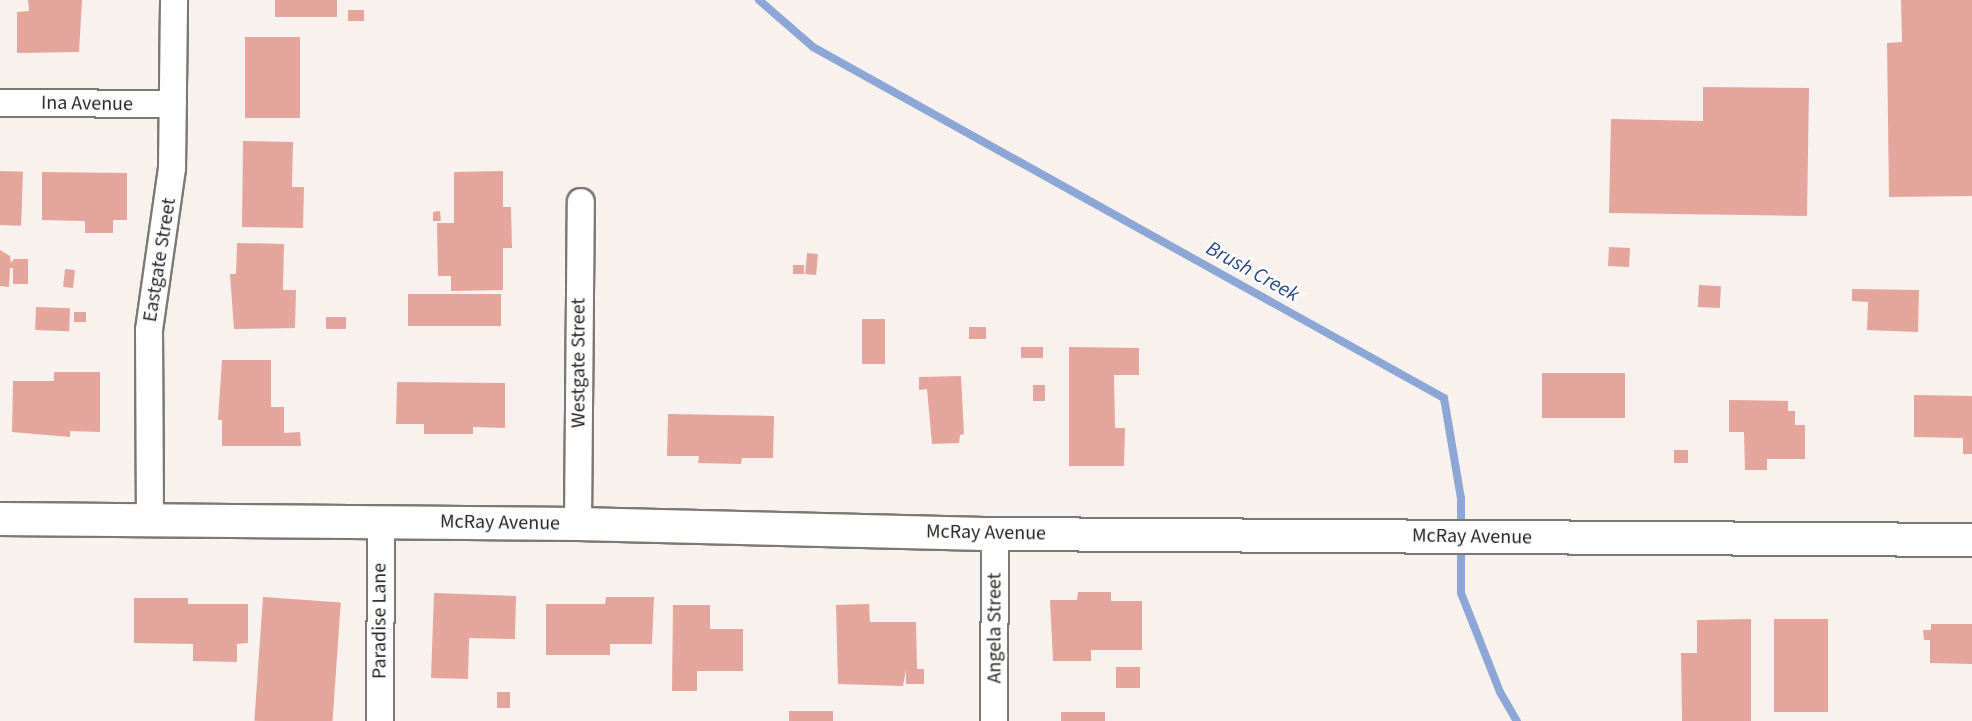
<!DOCTYPE html>
<style>
body{margin:0}
#map{position:relative;width:1972px;height:721px;overflow:hidden;background:#f8f1ed;font-family:"Source Sans 3",sans-serif}
div>[style]{position:absolute}
[style*='--x']{left:calc(var(--x)*1px);top:calc(var(--y)*1px);width:calc(var(--w)*1px);rotate:calc(var(--a)*1deg)}
.stream>*{height:8px;margin:-4px;padding:0 4px;transform-origin:4px;border-radius:4px;background:#8ca7d6}
.building>*{inset:0;background:#e4a59d;transform-origin:0 0}
.roads{filter:drop-shadow(2px 0 #7e7875) drop-shadow(-2px 0 #7e7875) drop-shadow(0 2px #7e7875) drop-shadow(0 -2px #7e7875)}
.minor>*{height:26px;margin:-13px;padding:0 13px;transform-origin:13px;border-radius:13px;background:#fff}
.tertiary>*{height:32px;margin:-16px;padding:0 16px;transform-origin:16px;border-radius:16px;background:#fff}
span{translate:-50% -50%;white-space:nowrap;text-align:center;line-height:1.15;-webkit-text-stroke:5px #fff;paint-order:stroke}
.street-label{font-size:20px;color:#292625}
.water-label{font-size:21px;color:#2a4a85;font-style:italic}
</style>
<div id="map">
<div class="stream">
<i style="--x:759;--y:0;--w:72;--a:41"></i>
<i style="--x:813;--y:47;--w:722;--a:29.09"></i>
<i style="--x:1444;--y:398;--w:101;--a:80.4"></i>
<i style="--x:1461;--y:498;--w:95;--a:90"></i>
<i style="--x:1461;--y:593;--w:106;--a:68.5"></i>
<i style="--x:1500;--y:692;--w:34;--a:60"></i>
</div>
<div class="building">
<i style="clip-path:polygon(28px 0,82px 0,79px 52px,17px 53px,17px 12px,29px 11px)"></i>
<i style="left:275px;top:0;width:62px;height:17px"></i>
<i style="clip-path:polygon(1901px 0,1972px 0,1972px 196px,1889px 197px,1887px 43px,1902px 42px)"></i>
<i style="left:348px;top:10px;width:16px;height:11px"></i>
<i style="left:245px;top:37px;width:55px;height:81px"></i>
<i style="clip-path:polygon(1703px 87px,1809px 88px,1807px 216px,1609px 213px,1611px 119px,1703px 121px)"></i>
<i style="clip-path:polygon(243px 141px,293px 142px,292px 187px,304px 187px,303px 228px,242px 227px)"></i>
<i style="left:0;top:171px;width:23px;height:54px;rotate:2deg"></i>
<i style="clip-path:polygon(503px 171px,503px 207px,511px 207px,512px 248px,503px 248px,503px 290px,451px 291px,451px 276px,438px 276px,437px 223px,454px 223px,454px 172px)"></i>
<i style="clip-path:polygon(42px 172px,127px 173px,127px 220px,113px 220px,113px 233px,85px 233px,85px 221px,42px 220px)"></i>
<i style="clip-path:polygon(440px 211px,441px 221px,433px 221px,433px 212px)"></i>
<i style="clip-path:polygon(237px 243px,284px 244px,283px 290px,296px 290px,295px 328px,234px 329px,230px 274px,236px 274px)"></i>
<i style="left:1609px;top:247px;width:21px;height:19px;rotate:3deg"></i>
<i style="clip-path:polygon(0 250px,10px 256px,11px 263px,14px 259px,28px 259px,28px 284px,13px 284px,13px 268px,10px 268px,9px 287px,0 286px)"></i>
<i style="left:807px;top:253px;width:11px;height:21px;rotate:5deg"></i>
<i style="left:793px;top:265px;width:11px;height:9px"></i>
<i style="left:65px;top:269px;width:10px;height:18px;rotate:6deg"></i>
<i style="left:1699px;top:285px;width:22px;height:22px;rotate:3deg"></i>
<i style="clip-path:polygon(1852px 289px,1919px 290px,1918px 332px,1867px 330px,1868px 302px,1852px 301px)"></i>
<i style="left:501px;top:294px;width:32px;height:93px;rotate:90deg"></i>
<i style="left:36px;top:307px;width:34px;height:23px;rotate:2deg"></i>
<i style="left:74px;top:312px;width:12px;height:10px"></i>
<i style="left:326px;top:317px;width:20px;height:12px"></i>
<i style="left:862px;top:319px;width:23px;height:45px"></i>
<i style="left:969px;top:327px;width:17px;height:12px"></i>
<i style="left:1021px;top:347px;width:22px;height:11px"></i>
<i style="clip-path:polygon(1069px 347px,1139px 348px,1139px 375px,1114px 375px,1115px 428px,1125px 428px,1124px 466px,1069px 466px)"></i>
<i style="clip-path:polygon(222px 360px,271px 360px,271px 407px,284px 407px,284px 433px,300px 432px,301px 446px,222px 446px,222px 420px,218px 420px)"></i>
<i style="clip-path:polygon(54px 372px,100px 372px,100px 432px,70px 431px,70px 437px,12px 432px,13px 381px,54px 381px)"></i>
<i style="left:1542px;top:373px;width:83px;height:45px"></i>
<i style="clip-path:polygon(961px 376px,964px 434px,960px 435px,959px 443px,932px 444px,927px 389px,919px 390px,919px 377px)"></i>
<i style="clip-path:polygon(397px 382px,505px 383px,505px 428px,473px 427px,473px 434px,424px 434px,424px 424px,396px 424px)"></i>
<i style="left:1033px;top:385px;width:12px;height:16px"></i>
<i style="clip-path:polygon(1914px 395px,1972px 396px,1972px 454px,1963px 454px,1963px 438px,1914px 437px)"></i>
<i style="clip-path:polygon(1729px 400px,1788px 401px,1788px 411px,1795px 411px,1795px 425px,1805px 425px,1805px 459px,1767px 459px,1767px 470px,1745px 470px,1744px 432px,1729px 432px)"></i>
<i style="clip-path:polygon(668px 414px,774px 416px,773px 458px,742px 458px,741px 464px,698px 463px,699px 456px,667px 456px)"></i>
<i style="left:1688px;top:450px;width:13px;height:14px;rotate:90deg"></i>
<i style="clip-path:polygon(1078px 592px,1111px 592px,1111px 601px,1142px 601px,1142px 650px,1091px 650px,1091px 661px,1053px 661px,1050px 600px,1077px 600px)"></i>
<i style="clip-path:polygon(434px 593px,516px 596px,515px 639px,469px 638px,468px 679px,431px 678px)"></i>
<i style="left:263px;top:597px;width:78px;height:124px;rotate:4deg"></i>
<i style="clip-path:polygon(606px 597px,654px 597px,652px 644px,610px 644px,610px 655px,546px 655px,546px 604px,605px 604px)"></i>
<i style="clip-path:polygon(134px 598px,188px 598px,188px 604px,248px 604px,248px 643px,237px 644px,237px 662px,193px 661px,193px 644px,134px 643px)"></i>
<i style="clip-path:polygon(869px 604px,870px 622px,916px 622px,917px 669px,924px 669px,924px 684px,906px 684px,906px 670px,903px 686px,838px 684px,836px 605px)"></i>
<i style="clip-path:polygon(673px 605px,710px 605px,710px 629px,743px 629px,743px 671px,697px 671px,697px 691px,672px 691px)"></i>
<i style="clip-path:polygon(1751px 619px,1751px 721px,1682px 721px,1681px 653px,1697px 653px,1697px 620px)"></i>
<i style="left:1774px;top:619px;width:54px;height:93px"></i>
<i style="clip-path:polygon(1931px 624px,1972px 624px,1972px 664px,1930px 663px,1930px 640px,1924px 640px,1923px 630px,1931px 630px)"></i>
<i style="left:1116px;top:667px;width:24px;height:21px"></i>
<i style="left:497px;top:692px;width:13px;height:16px"></i>
<i style="left:789px;top:711px;width:44px;height:10px"></i>
<i style="left:1061px;top:712px;width:44px;height:9px"></i>
</div>
<div class="roads">
<div class="minor">
<i style="--x:0;--y:103;--w:173;--a:0.3"></i>
<i style="--x:150;--y:520;--w:190;--a:-90.3"></i>
<i style="--x:149;--y:330;--w:164;--a:-81.9"></i>
<i style="--x:172;--y:168;--w:168;--a:-89.3"></i>
<i style="--x:578;--y:524;--w:322;--a:-89.5"></i>
<i style="--x:380;--y:721;--w:200;--a:-89.7"></i>
<i style="--x:994;--y:721;--w:187;--a:-89.7"></i>
</div>
<div class="tertiary">
<i style="--x:0;--y:519;--w:578;--a:0.5"></i>
<i style="--x:578;--y:524;--w:417;--a:1.4"></i>
<i style="--x:995;--y:534;--w:977;--a:0.35"></i>
</div>
</div>
<div class="street-label">
<span style="left:87px;top:104px;rotate:1deg">Ina Avenue</span>
<span style="left:160px;top:260px;rotate:-81deg">Eastgate Street</span>
<span style="left:579px;top:363px;rotate:-90deg">Westgate Street</span>
<span style="left:500px;top:523px;rotate:1deg">McRay Avenue</span>
<span style="left:986px;top:533px;rotate:1deg">McRay Avenue</span>
<span style="left:1472px;top:537px;rotate:1deg">McRay Avenue</span>
<span style="left:380px;top:621px;rotate:-90deg">Paradise Lane</span>
<span style="left:995px;top:628px;rotate:-90deg">Angela Street</span>
</div>
<div class="water-label">
<span style="left:1253px;top:271px;rotate:29deg">Brush Creek</span>
</div>
</div>
